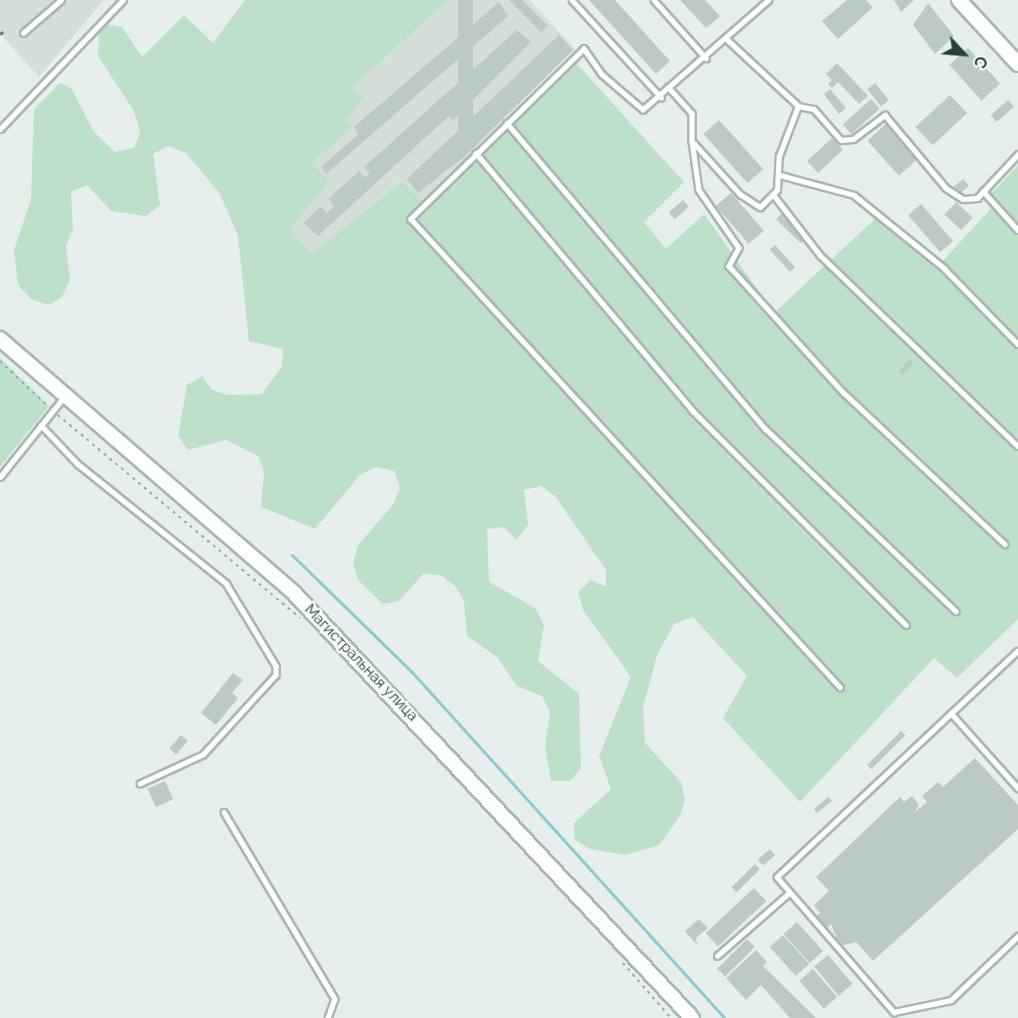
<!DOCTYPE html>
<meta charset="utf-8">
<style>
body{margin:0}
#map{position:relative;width:1018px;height:1018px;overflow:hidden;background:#e6efeb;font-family:Raleway,sans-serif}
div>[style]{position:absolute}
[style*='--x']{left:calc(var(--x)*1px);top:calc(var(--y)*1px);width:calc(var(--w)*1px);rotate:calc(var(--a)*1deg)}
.built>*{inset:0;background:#d4dfda}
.green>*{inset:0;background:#bfe0c8}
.stream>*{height:3px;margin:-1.5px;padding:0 1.5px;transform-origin:1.5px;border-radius:1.5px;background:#8ec9d4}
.building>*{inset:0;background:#bbcac4;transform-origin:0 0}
.path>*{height:1.5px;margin-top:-0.75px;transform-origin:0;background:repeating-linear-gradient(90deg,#86b3a5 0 3px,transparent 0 7.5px)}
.roads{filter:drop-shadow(2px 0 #a8b8b2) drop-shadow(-2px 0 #a8b8b2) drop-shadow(0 2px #a8b8b2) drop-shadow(0 -2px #a8b8b2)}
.lane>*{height:4.5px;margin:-2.25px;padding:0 2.25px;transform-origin:2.25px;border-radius:2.25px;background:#fff}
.secondary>*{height:14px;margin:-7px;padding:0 7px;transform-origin:7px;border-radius:7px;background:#fff}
.rail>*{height:3px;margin-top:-1.5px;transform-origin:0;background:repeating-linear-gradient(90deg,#5f7d75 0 12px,transparent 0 18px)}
span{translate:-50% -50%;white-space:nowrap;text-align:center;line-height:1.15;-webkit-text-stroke:4.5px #f7fbf9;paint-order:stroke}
.street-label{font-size:15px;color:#24423a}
.north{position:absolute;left:934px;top:24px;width:60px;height:60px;-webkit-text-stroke:4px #f7fbf9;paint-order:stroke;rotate:116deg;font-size:16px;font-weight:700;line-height:24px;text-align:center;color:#24423a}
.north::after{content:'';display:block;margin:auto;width:21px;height:27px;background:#24423a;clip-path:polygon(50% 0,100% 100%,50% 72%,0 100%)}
</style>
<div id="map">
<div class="built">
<i style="clip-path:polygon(0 0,104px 0,39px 77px,0 34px)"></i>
<i style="clip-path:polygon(448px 0,529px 0,575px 49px,420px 203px,401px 181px,312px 255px,290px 229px,330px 181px,312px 163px,351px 127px,347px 119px,352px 88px)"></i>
</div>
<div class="green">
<i style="clip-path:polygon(245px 0,448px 0,352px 88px,363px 98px,347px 119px,352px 127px,312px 163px,330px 181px,290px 229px,312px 254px,402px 181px,427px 207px,577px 64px,684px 182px,644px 222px,666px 249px,704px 214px,774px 313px,877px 217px,940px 264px,995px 204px,988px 197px,1018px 165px,1018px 619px,957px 678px,934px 658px,800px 802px,723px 718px,747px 676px,693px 617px,674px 624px,657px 655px,643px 707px,645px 743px,681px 782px,685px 799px,680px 816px,659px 845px,625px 855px,590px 849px,575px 840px,574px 823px,611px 789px,599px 756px,631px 677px,583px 610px,578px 592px,591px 580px,606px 587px,606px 570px,555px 496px,541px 486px,524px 490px,528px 525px,516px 540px,504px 527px,487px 529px,489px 582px,535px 608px,544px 625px,538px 661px,579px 694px,581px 768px,570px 781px,551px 781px,545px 746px,550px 713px,542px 696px,517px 686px,497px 657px,467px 636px,464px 601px,455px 586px,441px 575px,423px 574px,399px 601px,383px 604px,358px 580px,353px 563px,358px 545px,393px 505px,400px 488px,394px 471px,376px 467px,360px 475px,315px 529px,261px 507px,264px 472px,258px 456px,226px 440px,188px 450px,178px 436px,187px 385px,202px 376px,212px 390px,228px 395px,262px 394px,282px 366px,283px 349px,249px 341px,238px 236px,220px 194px,186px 153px,169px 146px,153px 154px,160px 205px,146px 216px,111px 211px,87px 185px,71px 192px,73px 229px,66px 246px,70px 280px,62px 297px,48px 305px,31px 299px,18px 285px,14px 250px,31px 199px,34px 109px,60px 83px,71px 88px,94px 132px,115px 152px,134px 148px,140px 132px,134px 111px,98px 56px,99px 29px,106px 24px,122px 27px,142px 57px,184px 15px,213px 43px)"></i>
<i style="clip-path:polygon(0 358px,49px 406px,0 467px)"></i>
</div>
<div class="stream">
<i style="--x:292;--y:555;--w:166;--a:44.3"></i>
<i style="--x:411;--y:671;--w:467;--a:47.9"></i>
</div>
<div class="building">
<i style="left:458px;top:0;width:15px;height:132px"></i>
<i style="clip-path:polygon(509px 0,522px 0,548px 26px,541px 32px)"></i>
<i style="clip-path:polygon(589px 0,615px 0,670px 61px,656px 74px)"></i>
<i style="clip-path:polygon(680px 0,705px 0,720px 16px,706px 28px)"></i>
<i style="clip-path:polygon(847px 0,866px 0,873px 7px,838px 39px,822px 21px)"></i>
<i style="clip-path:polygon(894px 0,914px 0,901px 12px)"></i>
<i style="clip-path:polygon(499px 2px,508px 16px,326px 174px,321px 167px,359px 134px,354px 127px)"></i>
<i style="clip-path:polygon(928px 3px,954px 36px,935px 54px,913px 25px)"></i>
<i style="clip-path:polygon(517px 30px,531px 42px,453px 120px,449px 116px,318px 236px,304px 223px,320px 207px,327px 213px,334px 206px,328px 199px,359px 171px,365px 178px,370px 173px,364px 167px)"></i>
<i style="clip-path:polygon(559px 35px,573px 50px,465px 156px,418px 193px,407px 179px)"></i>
<i style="left:968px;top:48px;width:48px;height:25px;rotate:48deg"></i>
<i style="clip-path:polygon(837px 63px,868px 96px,859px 104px,838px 82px,832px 88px,828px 84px,832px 80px,826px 74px)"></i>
<i style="left:875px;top:83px;width:22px;height:10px;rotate:51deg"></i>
<i style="clip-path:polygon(830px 89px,846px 108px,839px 114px,824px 94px)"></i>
<i style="left:950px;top:95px;width:25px;height:47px;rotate:47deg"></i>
<i style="left:871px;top:99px;width:13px;height:38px;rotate:48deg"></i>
<i style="left:1008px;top:100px;width:9px;height:23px;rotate:49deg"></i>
<i style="left:719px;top:120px;width:66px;height:21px;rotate:48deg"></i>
<i style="left:886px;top:124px;width:47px;height:25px;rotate:48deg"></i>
<i style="left:832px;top:138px;width:16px;height:34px;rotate:47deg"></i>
<i style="left:963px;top:179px;width:9px;height:12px;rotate:49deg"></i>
<i style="left:731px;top:193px;width:50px;height:20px;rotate:49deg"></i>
<i style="left:683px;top:200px;width:9px;height:19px;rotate:49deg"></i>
<i style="left:956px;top:202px;width:23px;height:17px;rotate:43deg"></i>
<i style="left:921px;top:204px;width:49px;height:17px;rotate:49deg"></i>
<i style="left:783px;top:212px;width:35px;height:10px;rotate:44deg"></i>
<i style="left:775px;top:245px;width:30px;height:7px;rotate:48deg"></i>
<i style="left:909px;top:359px;width:6px;height:16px;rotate:39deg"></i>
<i style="clip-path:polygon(233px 673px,243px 680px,232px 693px,238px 698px,216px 725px,201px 713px)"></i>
<i style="left:901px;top:731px;width:6px;height:48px;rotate:45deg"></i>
<i style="left:181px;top:735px;width:9px;height:18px;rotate:41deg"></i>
<i style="clip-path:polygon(975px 758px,1018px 805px,1018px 829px,873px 961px,856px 942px,840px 946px,831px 924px,823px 931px,813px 919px,820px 913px,814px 905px,829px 891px,816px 877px,900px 797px,904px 802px,912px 796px,919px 805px,914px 813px,927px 802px,922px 796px,938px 782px,943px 787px)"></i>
<i style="left:165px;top:781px;width:20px;height:19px;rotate:66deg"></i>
<i style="clip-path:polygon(828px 797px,832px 801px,817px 813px,814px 809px)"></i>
<i style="left:770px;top:849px;width:8px;height:16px;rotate:50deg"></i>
<i style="left:755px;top:864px;width:7px;height:33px;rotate:45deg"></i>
<i style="left:754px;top:888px;width:18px;height:66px;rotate:47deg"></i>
<i style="clip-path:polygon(699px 919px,708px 928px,696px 938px,697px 945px,685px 931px)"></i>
<i style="left:797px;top:922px;width:39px;height:18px;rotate:48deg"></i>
<i style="left:783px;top:935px;width:39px;height:18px;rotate:48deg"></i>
<i style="left:747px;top:939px;width:11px;height:42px;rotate:45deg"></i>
<i style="clip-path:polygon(756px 950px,767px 962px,763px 966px,816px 1018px,790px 1018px,761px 985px,746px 1000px,726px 978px)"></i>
<i style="left:828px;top:955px;width:38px;height:18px;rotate:50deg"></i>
<i style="left:813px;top:969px;width:37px;height:18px;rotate:49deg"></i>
</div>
<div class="path">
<i style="--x:0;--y:361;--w:66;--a:43.2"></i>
<i style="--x:58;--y:415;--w:316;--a:40"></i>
<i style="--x:623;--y:963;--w:73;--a:48.9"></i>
</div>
<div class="roads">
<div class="lane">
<i style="--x:572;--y:0;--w:132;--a:47.5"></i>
<i style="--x:654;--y:0;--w:78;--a:48.1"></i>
<i style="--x:769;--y:0;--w:167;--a:138.9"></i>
<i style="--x:643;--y:110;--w:54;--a:-139.5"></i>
<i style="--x:602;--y:75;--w:32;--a:-125"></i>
<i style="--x:584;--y:49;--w:243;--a:135.5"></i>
<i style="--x:411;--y:219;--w:635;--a:47.49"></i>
<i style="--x:23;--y:33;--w:50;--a:-41"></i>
<i style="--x:671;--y:90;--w:31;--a:48"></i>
<i style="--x:692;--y:113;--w:28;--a:90"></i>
<i style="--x:692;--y:141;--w:72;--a:47.8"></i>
<i style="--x:740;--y:194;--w:24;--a:33"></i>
<i style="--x:760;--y:207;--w:24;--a:-45"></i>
<i style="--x:777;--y:190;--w:34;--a:-87"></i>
<i style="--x:779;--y:156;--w:53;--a:-69.2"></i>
<i style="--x:798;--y:106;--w:97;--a:-137.1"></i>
<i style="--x:798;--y:106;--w:16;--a:11"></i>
<i style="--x:814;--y:109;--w:41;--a:48.9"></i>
<i style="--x:841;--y:140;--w:12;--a:-5"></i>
<i style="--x:853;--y:139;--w:40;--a:-37"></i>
<i style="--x:885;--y:115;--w:95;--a:50.1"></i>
<i style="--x:946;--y:188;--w:20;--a:33"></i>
<i style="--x:963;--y:199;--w:14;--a:-4"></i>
<i style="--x:977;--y:198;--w:60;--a:-47"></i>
<i style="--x:507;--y:123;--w:401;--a:49.8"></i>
<i style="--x:766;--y:429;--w:263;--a:43.8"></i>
<i style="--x:0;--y:129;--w:178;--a:-46.4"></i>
<i style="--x:692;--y:141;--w:49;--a:81.9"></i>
<i style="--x:699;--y:190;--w:70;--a:55.4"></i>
<i style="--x:739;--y:248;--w:21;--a:119"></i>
<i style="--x:729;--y:266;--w:170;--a:47.9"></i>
<i style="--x:843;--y:392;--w:222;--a:43.2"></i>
<i style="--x:476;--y:153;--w:337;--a:49.9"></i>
<i style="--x:693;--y:411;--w:302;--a:45.1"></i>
<i style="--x:780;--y:175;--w:77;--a:15.1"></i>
<i style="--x:854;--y:195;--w:116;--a:39"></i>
<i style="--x:944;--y:268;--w:106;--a:45.8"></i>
<i style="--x:983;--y:191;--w:52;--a:48.1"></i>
<i style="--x:773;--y:194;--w:77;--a:52.4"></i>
<i style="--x:820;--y:255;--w:275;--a:44"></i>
<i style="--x:41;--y:425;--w:54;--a:46.5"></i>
<i style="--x:78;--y:464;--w:190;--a:38.8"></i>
<i style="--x:226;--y:583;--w:97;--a:58.9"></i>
<i style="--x:276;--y:666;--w:9;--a:90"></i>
<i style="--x:276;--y:675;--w:108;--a:132.4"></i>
<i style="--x:203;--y:755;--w:69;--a:155.3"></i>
<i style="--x:0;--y:477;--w:101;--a:-51.4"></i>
<i style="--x:1018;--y:651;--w:330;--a:136.8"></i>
<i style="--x:777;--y:877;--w:179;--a:49.1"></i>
<i style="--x:894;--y:1012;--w:58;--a:-11.9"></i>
<i style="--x:951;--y:1000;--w:93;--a:-43.7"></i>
<i style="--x:951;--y:713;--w:101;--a:48.2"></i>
<i style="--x:224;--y:812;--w:217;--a:59.3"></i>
<i style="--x:335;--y:999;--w:20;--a:110"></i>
<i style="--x:717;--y:956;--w:96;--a:-41.2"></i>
</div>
<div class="secondary">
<i style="--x:959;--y:0;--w:87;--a:47.3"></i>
<i style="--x:0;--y:339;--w:389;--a:40.8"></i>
<i style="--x:294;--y:593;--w:582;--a:46.88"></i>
</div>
</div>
<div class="rail">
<i style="--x:0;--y:34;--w:4;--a:-34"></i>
</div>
<div class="street-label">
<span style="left:361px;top:663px;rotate:46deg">Магистральная улица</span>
</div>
<div class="north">С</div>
</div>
